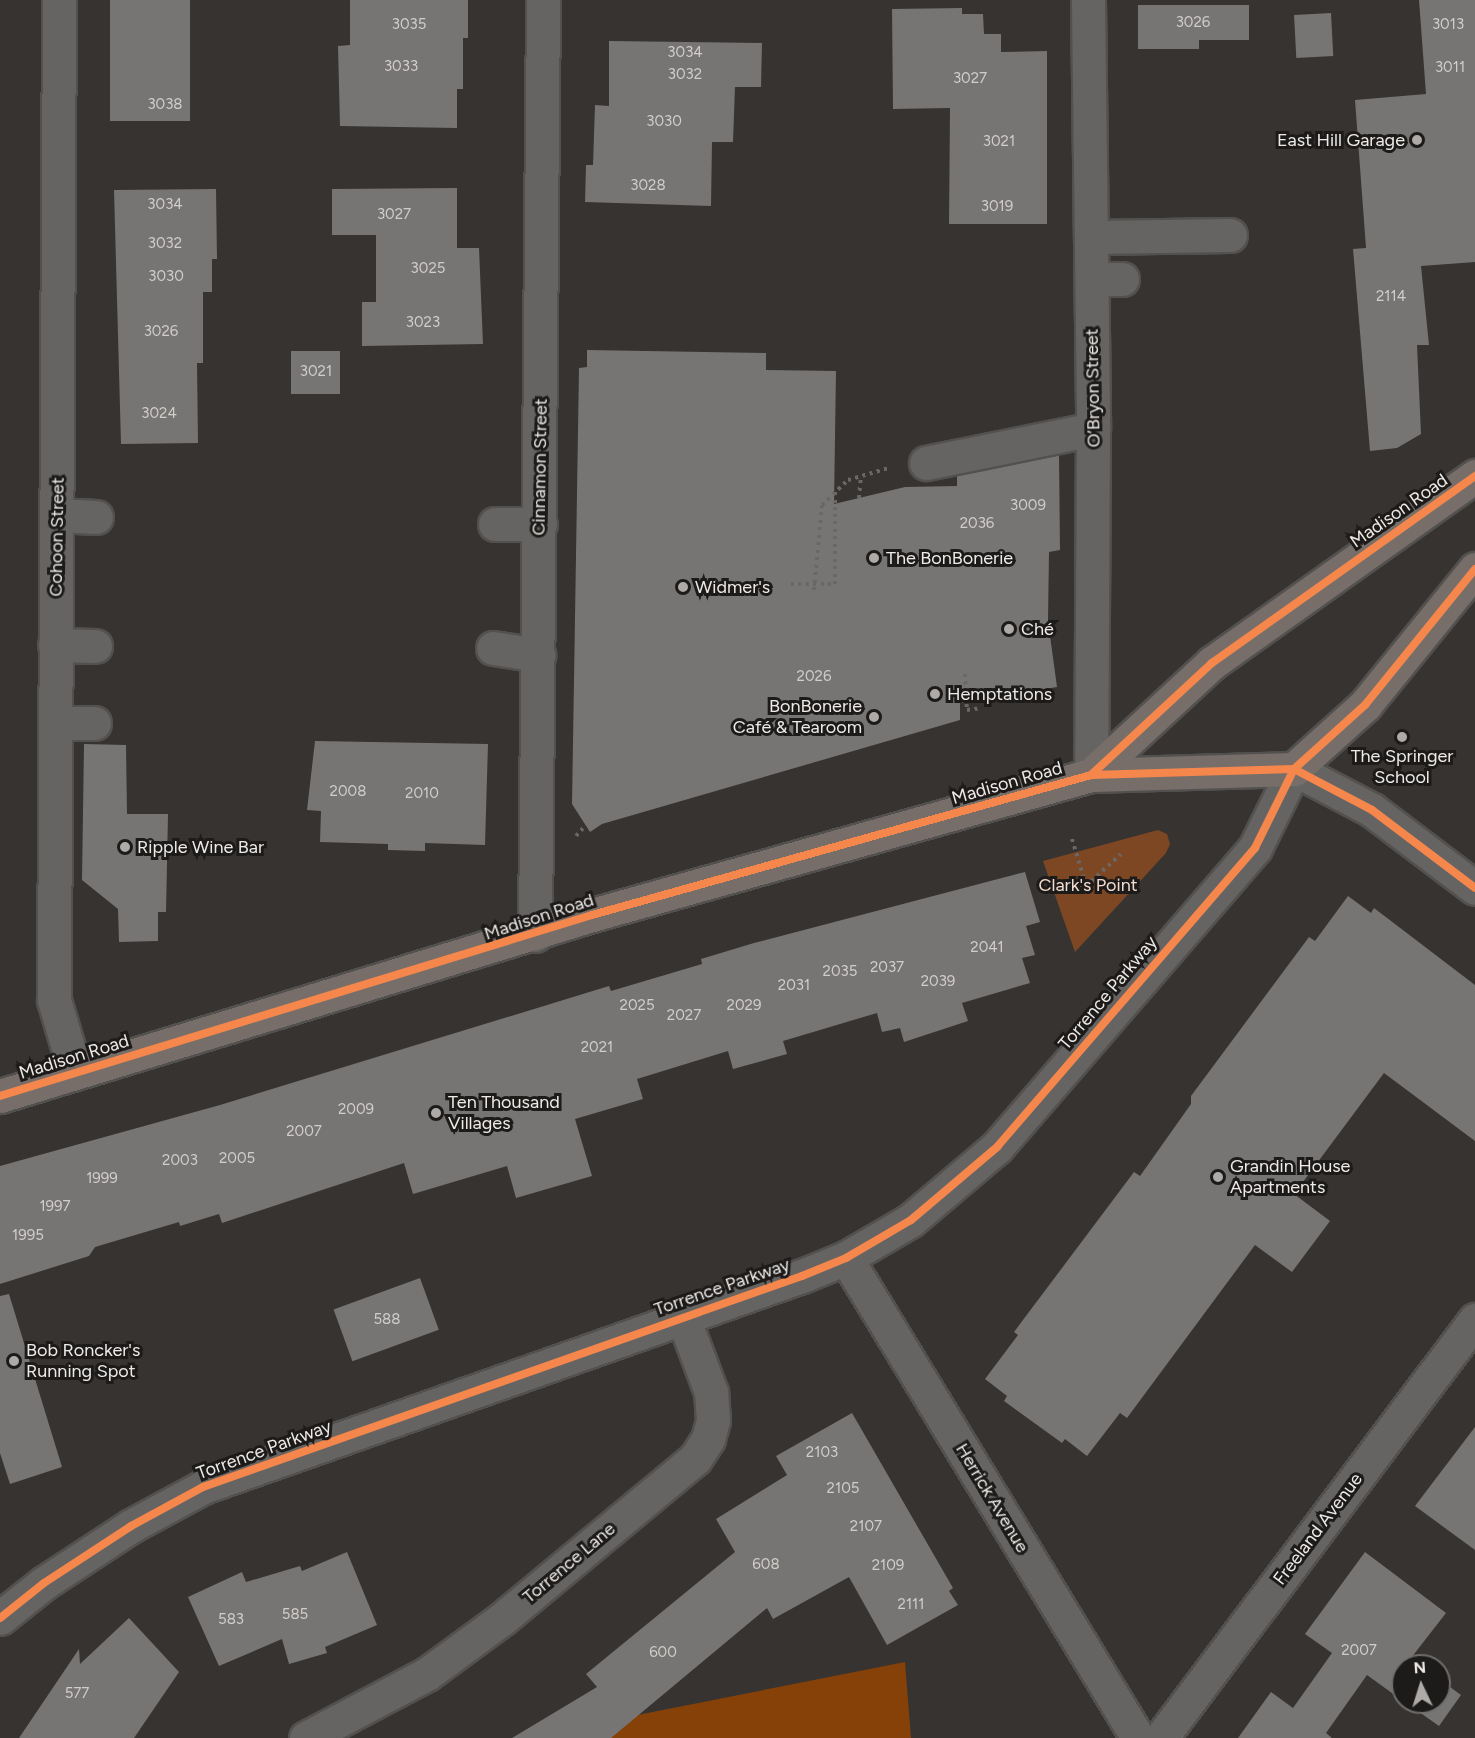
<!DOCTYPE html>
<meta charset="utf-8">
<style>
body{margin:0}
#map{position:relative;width:1475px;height:1738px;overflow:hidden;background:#363331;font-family:Figtree,sans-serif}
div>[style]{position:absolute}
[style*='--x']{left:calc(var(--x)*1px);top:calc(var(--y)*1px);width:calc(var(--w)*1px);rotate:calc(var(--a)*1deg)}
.green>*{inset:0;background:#7e4724}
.forest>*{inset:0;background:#864108}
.building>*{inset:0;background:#777574;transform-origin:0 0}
.path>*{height:4px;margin-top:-2px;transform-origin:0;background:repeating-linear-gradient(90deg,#6a6866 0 3px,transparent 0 7.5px)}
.roads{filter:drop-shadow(2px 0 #53514f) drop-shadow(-2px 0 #53514f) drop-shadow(0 2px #53514f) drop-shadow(0 -2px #53514f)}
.minor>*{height:33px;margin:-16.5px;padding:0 16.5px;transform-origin:16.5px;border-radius:16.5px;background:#666463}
.major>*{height:33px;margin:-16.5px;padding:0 16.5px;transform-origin:16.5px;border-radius:16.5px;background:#776e69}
.path-bridge>*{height:4px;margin-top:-2px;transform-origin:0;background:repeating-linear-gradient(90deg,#6a6866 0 3px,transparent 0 7.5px)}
.cycleway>*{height:8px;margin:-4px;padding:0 4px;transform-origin:4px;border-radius:4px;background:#f5874c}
.dots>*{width:16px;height:16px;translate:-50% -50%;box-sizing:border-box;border:3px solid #1d1b19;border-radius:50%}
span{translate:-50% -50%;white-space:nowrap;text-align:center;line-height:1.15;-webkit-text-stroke:6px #1d1b19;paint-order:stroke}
.number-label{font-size:15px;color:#d0cdcb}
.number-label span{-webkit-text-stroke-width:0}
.poi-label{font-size:18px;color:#edeae8}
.right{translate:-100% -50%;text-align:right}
.left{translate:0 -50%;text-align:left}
.street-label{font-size:18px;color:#edeae8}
.park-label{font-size:18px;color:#f4dcd0}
.north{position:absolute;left:1391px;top:1654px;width:60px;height:60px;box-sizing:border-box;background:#1d1b19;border:2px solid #706e6c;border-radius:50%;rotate:356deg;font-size:16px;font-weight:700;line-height:24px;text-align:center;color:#edeae8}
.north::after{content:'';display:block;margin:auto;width:21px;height:27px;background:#adaaa8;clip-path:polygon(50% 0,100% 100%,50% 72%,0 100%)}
</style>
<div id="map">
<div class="green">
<i style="clip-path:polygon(1158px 830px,1167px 834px,1170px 844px,1166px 853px,1075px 952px,1043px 861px)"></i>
</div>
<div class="forest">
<i style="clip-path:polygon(905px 1662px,911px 1738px,570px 1738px,592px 1724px)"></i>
</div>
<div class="building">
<i style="left:110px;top:0;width:80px;height:121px"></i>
<i style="clip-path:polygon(350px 0,468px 0,468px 38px,463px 38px,463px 89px,457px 89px,457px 128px,340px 126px,338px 46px,350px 45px)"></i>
<i style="clip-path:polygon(1419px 0,1475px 0,1475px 262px,1421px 266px,1429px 345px,1417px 345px,1421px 434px,1397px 448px,1370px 451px,1353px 249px,1366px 248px,1355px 100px,1426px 94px)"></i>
<i style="clip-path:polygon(1138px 5px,1249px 5px,1249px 40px,1199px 40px,1199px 49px,1138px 49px)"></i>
<i style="clip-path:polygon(962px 8px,962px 14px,983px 14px,984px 34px,1001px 34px,1001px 52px,1047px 51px,1047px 224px,949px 224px,950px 108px,893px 109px,892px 9px)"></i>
<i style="left:1331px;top:13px;width:43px;height:37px;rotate:87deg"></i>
<i style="clip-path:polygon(609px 41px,762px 43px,761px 87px,735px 87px,733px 142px,712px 142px,711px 206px,585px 202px,586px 165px,593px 165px,595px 105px,609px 106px)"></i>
<i style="clip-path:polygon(457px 188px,457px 248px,479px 248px,483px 344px,362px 346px,362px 302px,376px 302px,376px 235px,332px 235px,332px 189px)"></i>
<i style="clip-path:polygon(216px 189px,217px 259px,212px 259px,212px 292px,203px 292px,203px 363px,197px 363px,198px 443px,121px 444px,114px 190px)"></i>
<i style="clip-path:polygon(587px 350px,766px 353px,766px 370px,836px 371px,834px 504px,905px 487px,957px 486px,957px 476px,1059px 455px,1060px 550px,1049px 552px,1048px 621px,1057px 687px,960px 703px,960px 720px,602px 824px,590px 832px,572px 804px,579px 368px,587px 367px)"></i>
<i style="left:291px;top:351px;width:49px;height:43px"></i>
<i style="clip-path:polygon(315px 741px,488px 744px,485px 845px,425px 843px,425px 851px,388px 850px,388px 844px,320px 842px,321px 811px,307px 810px)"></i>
<i style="clip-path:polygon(84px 744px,126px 745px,127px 814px,168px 814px,166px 912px,158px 912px,158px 941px,119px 942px,118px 909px,82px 880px)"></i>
<i style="clip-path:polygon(1025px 872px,1040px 922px,1026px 926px,1035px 955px,1022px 958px,1030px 983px,962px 1003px,968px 1021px,904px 1042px,900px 1028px,882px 1032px,877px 1013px,783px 1041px,787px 1054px,733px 1069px,728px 1051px,637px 1079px,643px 1099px,575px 1119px,592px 1176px,516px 1198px,507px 1166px,413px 1194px,404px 1163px,222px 1223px,219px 1214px,180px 1226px,179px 1222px,95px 1247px,89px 1256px,0 1284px,0 1166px,220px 1105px,609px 986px,611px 991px,702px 964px,701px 959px,754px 943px)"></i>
<i style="clip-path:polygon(1348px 896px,1371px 913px,1374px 908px,1475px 985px,1475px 1141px,1384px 1073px,1294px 1194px,1330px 1221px,1292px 1272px,1255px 1245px,1127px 1418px,1120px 1413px,1087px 1456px,1065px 1439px,1062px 1443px,1004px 1401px,1007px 1396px,985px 1379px,1018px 1335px,1014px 1332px,1134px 1172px,1140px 1176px,1191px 1104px,1191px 1096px,1309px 937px,1315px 941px)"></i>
<i style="left:420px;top:1278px;width:55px;height:92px;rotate:70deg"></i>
<i style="clip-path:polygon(9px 1294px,62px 1467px,10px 1484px,0 1453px,0 1296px)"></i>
<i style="clip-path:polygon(852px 1413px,953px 1588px,949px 1591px,958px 1605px,887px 1645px,849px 1577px,773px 1619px,767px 1608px,611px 1738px,512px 1738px,597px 1687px,586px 1674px,735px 1552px,716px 1519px,787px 1475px,776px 1456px)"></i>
<i style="clip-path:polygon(1475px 1427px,1475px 1550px,1415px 1506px)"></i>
<i style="clip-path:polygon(347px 1552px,377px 1625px,325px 1647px,327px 1653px,289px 1664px,282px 1639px,219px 1666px,188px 1597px,242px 1572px,246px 1582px,300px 1566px,302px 1571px)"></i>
<i style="clip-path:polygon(1365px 1552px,1446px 1613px,1411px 1658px,1421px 1666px,1403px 1666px,1403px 1701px,1367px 1675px,1326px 1733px,1332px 1738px,1238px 1738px,1271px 1692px,1293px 1708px,1332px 1653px,1305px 1634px)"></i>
<i style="clip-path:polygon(129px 1618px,179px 1672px,134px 1738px,19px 1738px,79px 1649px,80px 1664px)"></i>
<i style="clip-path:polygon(1439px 1679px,1461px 1695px,1439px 1726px,1405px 1702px,1439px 1702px)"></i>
</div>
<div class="path">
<i style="--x:835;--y:492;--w:29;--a:90"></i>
<i style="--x:859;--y:498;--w:22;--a:-85"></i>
<i style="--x:814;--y:590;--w:85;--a:-84.6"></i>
<i style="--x:822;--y:505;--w:36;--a:-44"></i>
<i style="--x:848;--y:480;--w:43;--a:-16.3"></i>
<i style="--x:965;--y:674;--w:36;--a:87"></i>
<i style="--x:967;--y:710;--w:15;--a:-8"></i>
<i style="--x:576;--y:836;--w:13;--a:-48"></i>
<i style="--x:1072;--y:839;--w:49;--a:73.4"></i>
<i style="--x:1086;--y:886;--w:47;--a:-42.4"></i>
</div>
<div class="roads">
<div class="minor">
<i style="--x:59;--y:0;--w:1000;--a:90.29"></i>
<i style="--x:54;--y:1000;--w:74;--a:73.5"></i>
<i style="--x:1088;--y:0;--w:429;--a:89.3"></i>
<i style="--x:1093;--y:429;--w:346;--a:90.3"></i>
<i style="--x:1092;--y:237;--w:138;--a:-0.8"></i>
<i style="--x:1092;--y:279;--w:30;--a:0"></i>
<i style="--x:926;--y:463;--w:170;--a:-11.5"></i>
<i style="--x:56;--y:515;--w:40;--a:2.9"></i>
<i style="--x:495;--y:524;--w:45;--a:0"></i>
<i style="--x:55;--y:645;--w:40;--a:1.4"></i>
<i style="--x:493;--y:648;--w:46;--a:8.8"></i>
<i style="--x:55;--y:723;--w:39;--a:0"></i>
<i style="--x:535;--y:935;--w:935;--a:-89.51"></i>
<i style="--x:846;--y:1258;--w:562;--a:58.69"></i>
<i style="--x:0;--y:1618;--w:56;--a:-38.5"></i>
<i style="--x:44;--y:1583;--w:104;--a:-33.2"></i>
<i style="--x:131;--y:1526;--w:82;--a:-28.4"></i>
<i style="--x:203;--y:1487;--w:635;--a:-19.41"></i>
<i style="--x:802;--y:1276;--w:48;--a:-22.2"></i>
<i style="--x:846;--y:1258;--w:75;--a:-30.3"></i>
<i style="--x:911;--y:1220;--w:113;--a:-40.3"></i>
<i style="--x:997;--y:1147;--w:395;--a:-49.2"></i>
<i style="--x:1255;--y:848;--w:88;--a:-63.7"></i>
<i style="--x:1294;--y:769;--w:88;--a:27.7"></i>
<i style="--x:1372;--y:810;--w:129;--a:37.1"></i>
<i style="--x:306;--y:1738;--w:137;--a:-27.9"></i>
<i style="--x:427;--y:1674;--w:93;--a:-36.3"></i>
<i style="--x:502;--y:1619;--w:251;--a:-39.7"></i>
<i style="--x:695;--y:1459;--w:24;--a:-57"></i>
<i style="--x:708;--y:1439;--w:20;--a:-75"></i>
<i style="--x:713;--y:1420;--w:28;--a:-94"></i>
<i style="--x:711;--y:1392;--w:82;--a:-110.6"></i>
<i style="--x:1161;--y:1738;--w:523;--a:-53.09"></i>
</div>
<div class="major">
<i style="--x:1091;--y:775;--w:165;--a:-42.8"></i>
<i style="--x:1212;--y:663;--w:323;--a:-35.4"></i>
<i style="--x:0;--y:1096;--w:619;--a:-17"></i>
<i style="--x:592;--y:915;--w:518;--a:-15.67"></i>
<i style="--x:1091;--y:775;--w:203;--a:-1.7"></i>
<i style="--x:1294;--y:769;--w:96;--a:-42"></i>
<i style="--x:1365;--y:705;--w:175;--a:-51"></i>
</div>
</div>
<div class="path-bridge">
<i style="--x:791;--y:584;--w:44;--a:0"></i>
<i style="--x:835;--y:584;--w:63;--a:-90"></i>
</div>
<div class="cycleway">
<i style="--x:1294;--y:769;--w:88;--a:27.7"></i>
<i style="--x:1372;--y:810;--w:129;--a:37.1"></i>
<i style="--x:1091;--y:775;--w:165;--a:-42.8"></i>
<i style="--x:1212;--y:663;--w:323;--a:-35.4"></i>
<i style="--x:0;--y:1096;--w:619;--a:-17"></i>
<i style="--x:592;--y:915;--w:518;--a:-15.67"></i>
<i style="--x:1091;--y:775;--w:203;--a:-1.7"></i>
<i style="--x:1294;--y:769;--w:96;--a:-42"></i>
<i style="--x:1365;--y:705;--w:175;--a:-51"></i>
<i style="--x:0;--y:1618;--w:56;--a:-38.5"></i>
<i style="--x:44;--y:1583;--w:104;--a:-33.2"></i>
<i style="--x:131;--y:1526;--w:82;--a:-28.4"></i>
<i style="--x:203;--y:1487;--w:635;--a:-19.41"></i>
<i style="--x:802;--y:1276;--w:48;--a:-22.2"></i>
<i style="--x:846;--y:1258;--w:75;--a:-30.3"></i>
<i style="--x:911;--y:1220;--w:113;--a:-40.3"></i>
<i style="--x:997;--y:1147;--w:395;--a:-49.2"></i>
<i style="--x:1255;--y:848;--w:88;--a:-63.7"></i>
</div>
<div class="dots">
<i style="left:1417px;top:140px;background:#adaaa8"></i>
<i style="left:874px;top:558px;background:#adaaa8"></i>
<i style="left:683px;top:587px;background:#adaaa8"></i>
<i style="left:1009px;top:629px;background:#adaaa8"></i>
<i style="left:935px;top:694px;background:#adaaa8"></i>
<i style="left:874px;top:717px;background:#adaaa8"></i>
<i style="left:1402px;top:737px;background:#adaaa8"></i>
<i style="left:125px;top:847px;background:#adaaa8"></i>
<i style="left:436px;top:1113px;background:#adaaa8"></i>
<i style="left:1218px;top:1177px;background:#adaaa8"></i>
<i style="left:14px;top:1361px;background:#adaaa8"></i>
</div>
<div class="number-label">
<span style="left:1193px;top:23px">3026</span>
<span style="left:409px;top:25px">3035</span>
<span style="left:1448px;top:25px">3013</span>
<span style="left:685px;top:53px">3034</span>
<span style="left:401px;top:67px">3033</span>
<span style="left:1450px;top:68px">3011</span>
<span style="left:685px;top:75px">3032</span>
<span style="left:970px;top:79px">3027</span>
<span style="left:165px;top:105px">3038</span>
<span style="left:664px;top:122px">3030</span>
<span style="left:999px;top:142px">3021</span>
<span style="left:648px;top:186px">3028</span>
<span style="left:165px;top:205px">3034</span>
<span style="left:997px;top:207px">3019</span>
<span style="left:394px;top:215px">3027</span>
<span style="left:165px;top:244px">3032</span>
<span style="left:428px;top:269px">3025</span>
<span style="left:166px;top:277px">3030</span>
<span style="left:1391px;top:297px">2114</span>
<span style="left:423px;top:323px">3023</span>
<span style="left:161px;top:332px">3026</span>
<span style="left:316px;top:372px">3021</span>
<span style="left:159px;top:414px">3024</span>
<span style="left:1028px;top:506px">3009</span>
<span style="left:977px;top:524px">2036</span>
<span style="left:814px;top:677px">2026</span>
<span style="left:348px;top:792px">2008</span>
<span style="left:422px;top:794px">2010</span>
<span style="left:987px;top:948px">2041</span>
<span style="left:887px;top:968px">2037</span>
<span style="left:840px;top:972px">2035</span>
<span style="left:938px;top:982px">2039</span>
<span style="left:794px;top:986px">2031</span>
<span style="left:637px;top:1006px">2025</span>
<span style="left:744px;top:1006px">2029</span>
<span style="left:684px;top:1016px">2027</span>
<span style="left:597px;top:1048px">2021</span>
<span style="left:356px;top:1110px">2009</span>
<span style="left:304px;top:1132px">2007</span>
<span style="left:237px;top:1159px">2005</span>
<span style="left:180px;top:1161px">2003</span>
<span style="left:102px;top:1179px">1999</span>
<span style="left:55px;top:1207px">1997</span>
<span style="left:28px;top:1236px">1995</span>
<span style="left:387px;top:1320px">588</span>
<span style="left:822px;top:1453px">2103</span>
<span style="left:843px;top:1489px">2105</span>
<span style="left:866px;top:1527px">2107</span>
<span style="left:766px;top:1565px">608</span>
<span style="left:888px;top:1566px">2109</span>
<span style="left:911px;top:1605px">2111</span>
<span style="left:295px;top:1615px">585</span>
<span style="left:231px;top:1620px">583</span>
<span style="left:1359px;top:1651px">2007</span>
<span style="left:663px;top:1653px">600</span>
<span style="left:77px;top:1694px">577</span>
</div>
<div class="poi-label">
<span class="right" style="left:1405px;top:140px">East Hill Garage</span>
<span class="left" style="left:886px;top:558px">The BonBonerie</span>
<span class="left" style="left:695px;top:587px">Widmer's</span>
<span class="left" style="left:1021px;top:629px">Ché</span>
<span class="left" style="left:947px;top:694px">Hemptations</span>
<span class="right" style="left:862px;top:717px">BonBonerie<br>Café &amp; Tearoom</span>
<span style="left:1402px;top:767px">The Springer<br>School</span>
<span class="left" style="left:137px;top:847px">Ripple Wine Bar</span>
<span class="left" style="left:448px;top:1113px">Ten Thousand<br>Villages</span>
<span class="left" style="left:1230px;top:1177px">Grandin House<br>Apartments</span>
<span class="left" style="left:26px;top:1361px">Bob Roncker's<br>Running Spot</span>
</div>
<div class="street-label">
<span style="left:1093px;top:388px;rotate:-91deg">O’Bryon Street</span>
<span style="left:540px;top:467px;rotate:-89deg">Cinnamon Street</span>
<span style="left:1399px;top:511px;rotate:-35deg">Madison Road</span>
<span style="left:57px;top:537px;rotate:-89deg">Cohoon Street</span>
<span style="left:1007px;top:783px;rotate:-16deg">Madison Road</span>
<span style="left:539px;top:917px;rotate:-18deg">Madison Road</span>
<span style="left:1108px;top:993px;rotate:-50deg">Torrence Parkway</span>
<span style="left:74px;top:1057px;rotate:-17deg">Madison Road</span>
<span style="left:722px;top:1287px;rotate:-19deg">Torrence Parkway</span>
<span style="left:264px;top:1450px;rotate:-20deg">Torrence Parkway</span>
<span style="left:992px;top:1498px;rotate:59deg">Herrick Avenue</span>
<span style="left:1318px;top:1529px;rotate:-53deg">Freeland Avenue</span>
<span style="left:569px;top:1563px;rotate:-40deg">Torrence Lane</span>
</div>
<div class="park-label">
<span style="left:1088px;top:885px">Clark's Point</span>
</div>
<div class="north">N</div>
</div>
